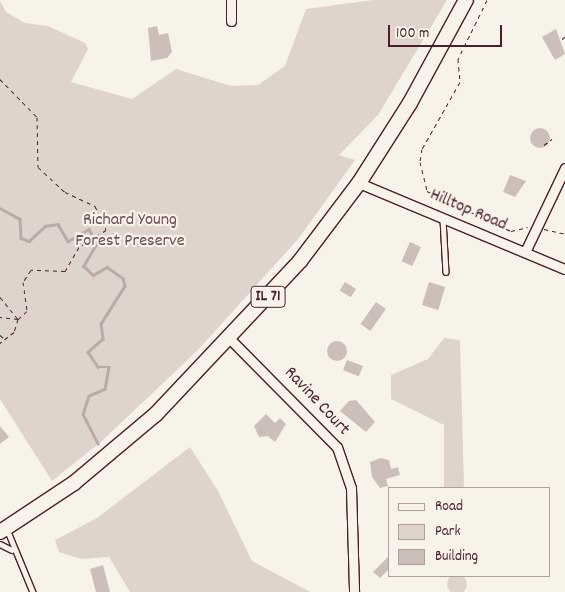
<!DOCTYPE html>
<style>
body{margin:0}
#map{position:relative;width:565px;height:592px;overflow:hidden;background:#f7f3e8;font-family:Dekko,sans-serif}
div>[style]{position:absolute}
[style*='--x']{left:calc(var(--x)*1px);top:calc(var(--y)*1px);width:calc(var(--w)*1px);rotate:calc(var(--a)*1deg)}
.green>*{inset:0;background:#ded4cc}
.round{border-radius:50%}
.stream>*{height:2.5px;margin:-1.25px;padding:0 1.25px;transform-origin:1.25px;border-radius:1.25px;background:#bcaaa7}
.building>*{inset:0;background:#ccbfb9;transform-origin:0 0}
.path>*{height:1px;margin-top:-0.5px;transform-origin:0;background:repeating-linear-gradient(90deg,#4a1f2b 0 4px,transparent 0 8px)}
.roads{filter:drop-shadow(1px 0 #4a1f2b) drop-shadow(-1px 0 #4a1f2b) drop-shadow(0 1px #4a1f2b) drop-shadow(0 -1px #4a1f2b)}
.lane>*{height:4.5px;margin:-2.25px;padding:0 2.25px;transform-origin:2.25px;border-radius:2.25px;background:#f7f3e8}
.street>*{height:9px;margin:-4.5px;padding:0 4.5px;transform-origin:4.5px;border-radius:4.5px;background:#f7f3e8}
.primary>*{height:14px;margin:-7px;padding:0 7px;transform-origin:7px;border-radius:7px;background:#f7f3e8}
span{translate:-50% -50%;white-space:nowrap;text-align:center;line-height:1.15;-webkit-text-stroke:4.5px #f7f3e8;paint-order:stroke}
.shield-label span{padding:1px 4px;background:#f7f3e8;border:1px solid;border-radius:4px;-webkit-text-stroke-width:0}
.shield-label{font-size:16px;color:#4a1f2b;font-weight:700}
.street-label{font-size:18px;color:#4a1f2b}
.park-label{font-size:18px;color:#6f4c53}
.legend{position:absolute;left:388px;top:487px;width:162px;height:90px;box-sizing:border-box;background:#f7f3e8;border:1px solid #b29e9c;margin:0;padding:6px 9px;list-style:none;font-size:15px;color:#4a1f2b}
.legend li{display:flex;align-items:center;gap:10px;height:25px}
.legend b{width:25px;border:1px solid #b29e9c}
.scale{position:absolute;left:388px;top:25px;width:114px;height:22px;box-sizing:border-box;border:2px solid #4a1f2b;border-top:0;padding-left:6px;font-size:15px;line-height:18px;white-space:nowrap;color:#4a1f2b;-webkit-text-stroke:4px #f7f3e8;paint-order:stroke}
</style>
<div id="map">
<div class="green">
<i style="clip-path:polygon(373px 0,447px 0,378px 115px,339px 155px,355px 160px,299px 238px,198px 350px,102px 441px,52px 481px,0 399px,0 1px,6px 12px,25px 23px,48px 26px,85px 43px,88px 49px,71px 82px,132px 99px,176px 69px,231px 86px,258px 85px,285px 66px,306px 9px)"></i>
<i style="clip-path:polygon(444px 338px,460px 340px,464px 488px,444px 488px,444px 425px,391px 399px,391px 375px,428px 359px)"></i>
<i style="clip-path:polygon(190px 447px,218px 491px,252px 561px,310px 592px,130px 592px,109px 557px,81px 559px,59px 552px,55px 540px,97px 518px)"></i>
<i class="round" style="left:447px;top:574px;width:20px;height:20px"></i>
</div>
<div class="stream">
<i style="--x:0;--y:208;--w:23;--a:29"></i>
<i style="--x:20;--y:219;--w:19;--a:87"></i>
<i style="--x:21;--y:238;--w:9;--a:21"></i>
<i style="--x:29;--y:241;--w:22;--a:-43"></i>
<i style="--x:45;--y:226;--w:13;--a:-9"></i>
<i style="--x:58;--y:224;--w:20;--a:60"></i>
<i style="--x:68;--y:241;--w:24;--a:-30"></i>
<i style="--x:89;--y:229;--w:17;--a:62"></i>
<i style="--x:97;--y:244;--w:26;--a:121"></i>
<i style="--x:84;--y:266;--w:13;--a:45"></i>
<i style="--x:93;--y:275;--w:16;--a:-30"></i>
<i style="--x:107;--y:267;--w:19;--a:35"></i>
<i style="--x:123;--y:278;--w:8;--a:76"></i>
<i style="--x:125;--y:286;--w:45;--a:122.3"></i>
<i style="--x:101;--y:324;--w:15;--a:82"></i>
<i style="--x:103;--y:339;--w:20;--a:139"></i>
<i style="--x:88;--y:352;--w:18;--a:56"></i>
<i style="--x:98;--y:367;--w:11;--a:0"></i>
<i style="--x:109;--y:367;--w:22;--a:100"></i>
<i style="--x:105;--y:389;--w:17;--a:156"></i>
<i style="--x:89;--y:396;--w:19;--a:108"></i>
<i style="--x:83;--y:414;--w:33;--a:63"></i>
</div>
<div class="building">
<i style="clip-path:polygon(157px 26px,159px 35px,168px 33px,172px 52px,167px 58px,151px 61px,148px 28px)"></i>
<i style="clip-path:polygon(556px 29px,565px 54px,555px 60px,542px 37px)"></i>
<i class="round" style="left:530px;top:128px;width:20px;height:20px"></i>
<i style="clip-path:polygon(510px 175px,526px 181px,515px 197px,503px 192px)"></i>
<i style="left:410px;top:242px;width:12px;height:21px;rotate:24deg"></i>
<i style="left:345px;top:282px;width:13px;height:10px;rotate:32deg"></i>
<i style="left:429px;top:282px;width:17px;height:24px;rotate:17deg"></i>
<i style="left:376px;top:302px;width:12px;height:27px;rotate:35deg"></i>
<i class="round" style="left:327px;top:341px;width:20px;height:20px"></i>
<i style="left:347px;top:360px;width:17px;height:11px;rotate:21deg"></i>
<i style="clip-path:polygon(356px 400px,375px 422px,366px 432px,340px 411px,349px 401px)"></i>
<i style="clip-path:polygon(266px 414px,275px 423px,280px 418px,286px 424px,275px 442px,268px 436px,259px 437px,254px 426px)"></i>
<i style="clip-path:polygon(0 426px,9px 437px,0 444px)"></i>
<i style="clip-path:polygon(381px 458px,389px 460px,391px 469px,398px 467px,400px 475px,386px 479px,388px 486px,380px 488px,372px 477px,370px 462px)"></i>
<i style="clip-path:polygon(389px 556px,389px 569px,380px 578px,373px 572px)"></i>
<i style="clip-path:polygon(103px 565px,110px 592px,96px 592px,90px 569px)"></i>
</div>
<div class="path">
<i style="--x:487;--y:0;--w:66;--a:116.2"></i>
<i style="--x:458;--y:59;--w:23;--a:85"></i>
<i style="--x:460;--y:82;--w:77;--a:119.6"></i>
<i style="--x:422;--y:149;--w:13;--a:99"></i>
<i style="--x:420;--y:162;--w:30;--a:76"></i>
<i style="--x:427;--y:191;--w:93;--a:25.5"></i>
<i style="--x:511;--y:231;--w:17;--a:-13"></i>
<i style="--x:562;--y:39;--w:4;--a:-34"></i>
<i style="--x:0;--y:79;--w:53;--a:45.8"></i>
<i style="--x:37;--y:117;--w:50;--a:88.9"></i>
<i style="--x:38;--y:167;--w:37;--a:43"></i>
<i style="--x:65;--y:192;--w:33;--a:25"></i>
<i style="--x:95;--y:206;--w:26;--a:65"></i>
<i style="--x:106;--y:230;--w:32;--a:148"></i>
<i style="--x:79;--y:247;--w:28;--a:120"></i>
<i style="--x:65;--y:271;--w:34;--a:-178"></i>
<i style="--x:31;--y:270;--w:14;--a:124"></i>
<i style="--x:23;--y:282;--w:29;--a:82"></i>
<i style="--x:27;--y:311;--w:12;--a:138"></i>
<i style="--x:18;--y:319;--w:18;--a:-174"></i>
<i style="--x:544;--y:145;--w:10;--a:-37"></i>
<i style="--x:544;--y:229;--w:22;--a:13"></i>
<i style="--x:0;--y:297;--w:28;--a:51"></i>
<i style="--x:18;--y:319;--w:14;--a:107"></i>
<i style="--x:14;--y:332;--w:18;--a:142"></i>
<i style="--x:0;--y:335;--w:6;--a:39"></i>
</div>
<div class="roads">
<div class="lane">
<i style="--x:443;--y:219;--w:53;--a:86.8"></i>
<i style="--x:7;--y:529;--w:68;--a:67.6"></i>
<i style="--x:0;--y:544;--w:13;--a:27"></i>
</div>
<div class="street">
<i style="--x:231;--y:0;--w:21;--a:90"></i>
<i style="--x:359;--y:183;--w:223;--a:22.7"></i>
<i style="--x:525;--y:252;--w:93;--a:-64.5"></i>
<i style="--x:230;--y:339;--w:152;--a:45.3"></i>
<i style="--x:337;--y:447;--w:43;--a:71.1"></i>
<i style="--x:351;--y:488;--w:104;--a:88.3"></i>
</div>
<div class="primary">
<i style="--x:0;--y:532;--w:89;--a:-33.5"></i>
<i style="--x:74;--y:483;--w:107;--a:-40.1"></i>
<i style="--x:156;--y:414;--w:210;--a:-46.7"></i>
<i style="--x:300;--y:261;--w:98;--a:-52.9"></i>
<i style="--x:359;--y:183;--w:95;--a:-57.5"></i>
<i style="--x:410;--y:103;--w:117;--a:-61.5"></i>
</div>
</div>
<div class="shield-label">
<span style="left:268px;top:297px">IL 71</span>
</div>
<div class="street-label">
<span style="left:468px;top:211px;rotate:23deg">Hilltop Road</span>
<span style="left:316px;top:402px;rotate:47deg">Ravine Court</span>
</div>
<div class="park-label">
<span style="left:130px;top:232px">Richard Young<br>Forest Preserve</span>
</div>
<ul class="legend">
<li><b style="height:6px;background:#f7f3e8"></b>Road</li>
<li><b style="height:14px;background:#ded4cc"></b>Park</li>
<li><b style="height:14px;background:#ccbfb9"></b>Building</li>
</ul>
<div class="scale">100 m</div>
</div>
